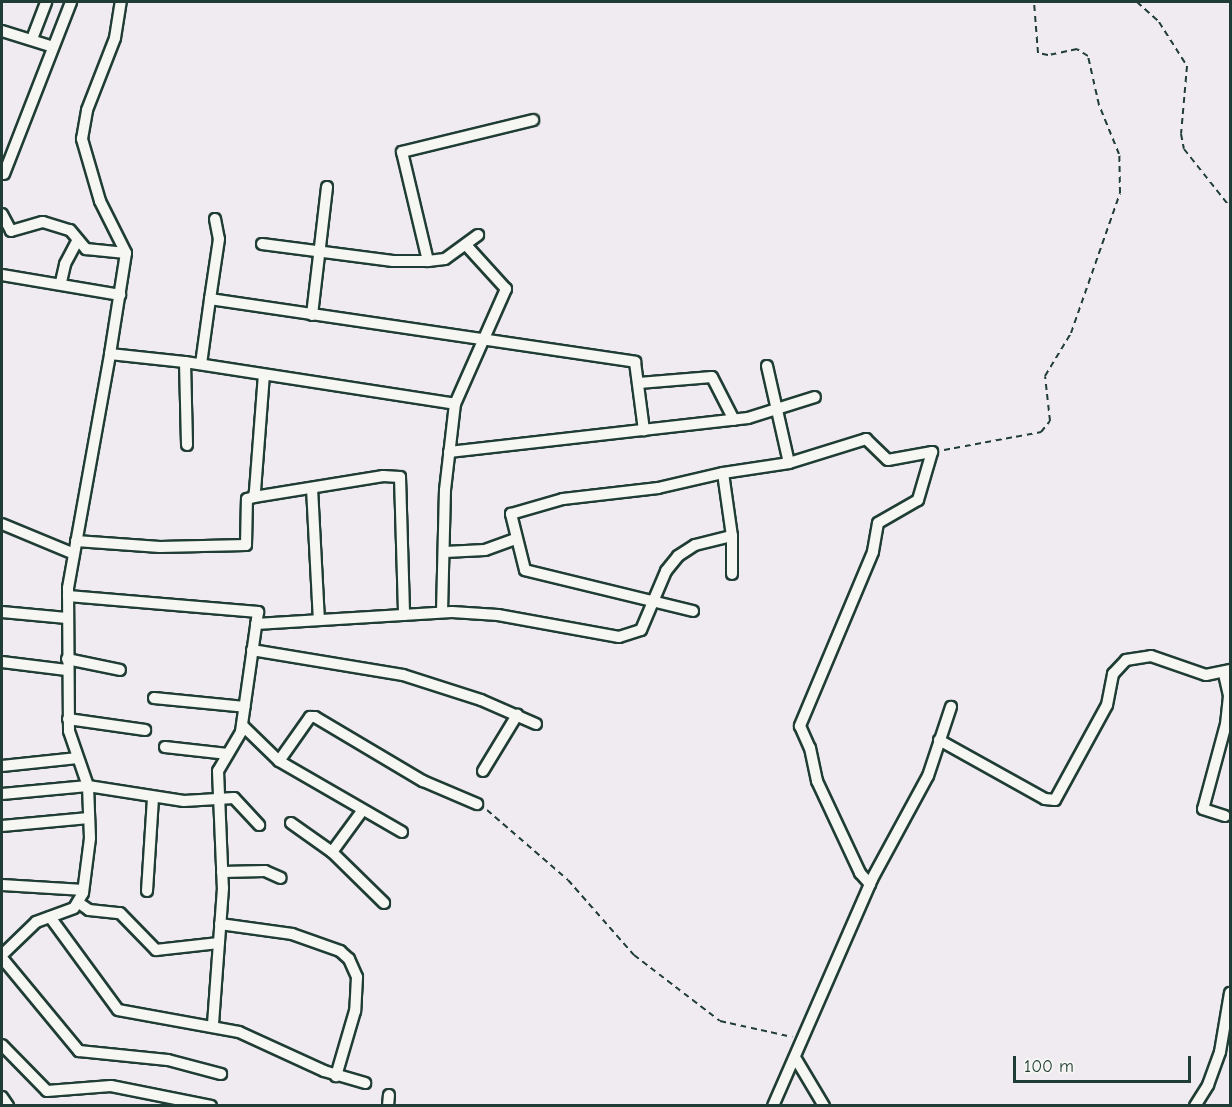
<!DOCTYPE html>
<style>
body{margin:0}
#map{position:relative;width:1232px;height:1107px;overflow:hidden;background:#efebf1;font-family:"Comic Neue",sans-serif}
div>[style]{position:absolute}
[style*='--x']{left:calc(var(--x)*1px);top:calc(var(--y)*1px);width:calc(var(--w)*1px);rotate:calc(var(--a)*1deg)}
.path>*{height:2px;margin-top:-1px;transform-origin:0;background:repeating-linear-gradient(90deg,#1f3d34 0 6px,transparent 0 10.5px)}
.roads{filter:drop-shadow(2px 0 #1f3d34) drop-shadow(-2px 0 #1f3d34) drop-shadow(0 2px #1f3d34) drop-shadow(0 -2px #1f3d34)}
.minor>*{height:10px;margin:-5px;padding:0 5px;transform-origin:5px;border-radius:5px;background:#f6f6f2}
span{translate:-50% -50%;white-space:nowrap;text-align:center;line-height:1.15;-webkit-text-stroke:6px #f6f6f2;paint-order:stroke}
.frame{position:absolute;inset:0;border:3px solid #1f3d34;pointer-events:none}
.scale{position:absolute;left:1013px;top:1056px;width:178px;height:27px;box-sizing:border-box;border:3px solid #1f3d34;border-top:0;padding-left:8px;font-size:18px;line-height:21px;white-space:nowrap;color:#1f3d34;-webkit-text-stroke:4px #f6f6f2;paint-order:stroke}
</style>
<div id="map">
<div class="path">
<i style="--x:1137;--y:2;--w:30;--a:42"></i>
<i style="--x:1159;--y:22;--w:52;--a:57.5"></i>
<i style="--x:1187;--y:66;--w:68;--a:95"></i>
<i style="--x:1181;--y:134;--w:15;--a:79"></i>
<i style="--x:1184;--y:149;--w:74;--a:51.6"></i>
<i style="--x:944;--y:450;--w:99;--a:-10.5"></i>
<i style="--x:1041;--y:432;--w:14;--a:-51"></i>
<i style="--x:1050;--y:421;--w:45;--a:-96.3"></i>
<i style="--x:1045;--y:376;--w:50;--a:-58.8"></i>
<i style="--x:1071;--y:333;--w:148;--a:-70.7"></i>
<i style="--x:1120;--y:193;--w:39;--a:-91"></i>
<i style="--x:1119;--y:154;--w:53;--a:-112.2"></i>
<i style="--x:1099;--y:105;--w:50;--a:-102.7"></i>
<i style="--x:1088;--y:56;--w:13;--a:-148"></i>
<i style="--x:1077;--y:49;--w:30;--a:168"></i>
<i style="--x:1048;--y:55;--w:10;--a:-169"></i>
<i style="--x:1038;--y:53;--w:51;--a:-94.5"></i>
<i style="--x:487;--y:810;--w:107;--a:40.8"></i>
<i style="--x:568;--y:880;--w:100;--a:48.7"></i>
<i style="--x:634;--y:955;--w:108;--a:37.5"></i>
<i style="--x:720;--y:1021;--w:74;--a:12.5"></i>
</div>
<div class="roads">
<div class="minor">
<i style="--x:2;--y:31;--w:53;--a:17.4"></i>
<i style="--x:32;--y:39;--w:40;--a:-69"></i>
<i style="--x:4;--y:174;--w:185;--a:-68.7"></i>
<i style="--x:2;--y:214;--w:19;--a:62"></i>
<i style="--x:11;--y:231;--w:33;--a:-16"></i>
<i style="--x:43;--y:222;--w:28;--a:17"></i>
<i style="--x:70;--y:230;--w:25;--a:50"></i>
<i style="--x:86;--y:249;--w:40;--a:5.7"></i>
<i style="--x:215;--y:219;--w:20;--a:79"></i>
<i style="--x:219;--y:239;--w:61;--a:98.5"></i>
<i style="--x:210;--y:299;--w:430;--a:8.4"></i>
<i style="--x:635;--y:362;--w:69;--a:82.5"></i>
<i style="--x:262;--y:244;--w:132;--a:7.4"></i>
<i style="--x:393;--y:261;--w:35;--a:0"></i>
<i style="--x:428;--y:261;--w:17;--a:-7"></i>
<i style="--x:445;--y:259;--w:41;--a:-36"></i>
<i style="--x:428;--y:261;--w:112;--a:-103.4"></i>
<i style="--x:402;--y:152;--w:135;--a:-13.7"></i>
<i style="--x:2;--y:275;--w:120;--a:9.6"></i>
<i style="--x:61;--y:282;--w:18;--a:-77"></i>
<i style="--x:65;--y:264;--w:27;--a:-62"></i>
<i style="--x:312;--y:315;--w:129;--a:-83.3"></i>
<i style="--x:110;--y:354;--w:102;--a:-81"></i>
<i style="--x:126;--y:253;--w:58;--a:-116.6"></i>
<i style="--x:100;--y:201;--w:65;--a:-106.2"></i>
<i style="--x:82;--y:139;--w:29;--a:-80"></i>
<i style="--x:87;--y:110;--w:77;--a:-68.7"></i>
<i style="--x:115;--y:38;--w:36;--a:-81"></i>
<i style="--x:185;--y:362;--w:83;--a:88.6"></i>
<i style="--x:201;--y:364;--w:66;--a:-82.1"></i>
<i style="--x:767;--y:366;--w:99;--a:77.2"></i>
<i style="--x:639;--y:383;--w:73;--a:-4.7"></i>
<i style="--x:712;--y:377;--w:48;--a:62.9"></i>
<i style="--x:449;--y:452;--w:301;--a:-6.5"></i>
<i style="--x:748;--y:418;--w:70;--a:-17.4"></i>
<i style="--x:723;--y:473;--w:64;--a:81.9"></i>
<i style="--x:732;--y:536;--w:38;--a:90"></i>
<i style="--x:312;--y:488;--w:132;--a:87"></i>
<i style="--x:254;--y:497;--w:131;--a:-9.2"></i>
<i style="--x:383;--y:476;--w:17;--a:3"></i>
<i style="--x:400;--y:477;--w:138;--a:88.3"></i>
<i style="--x:2;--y:524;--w:78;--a:22.6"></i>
<i style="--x:76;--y:541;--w:84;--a:4.1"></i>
<i style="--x:160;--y:547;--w:86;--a:-1.3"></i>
<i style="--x:246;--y:545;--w:46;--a:-88.8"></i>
<i style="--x:247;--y:499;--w:7;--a:-16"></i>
<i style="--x:254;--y:497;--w:6;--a:-81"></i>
<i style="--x:255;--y:491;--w:116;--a:-85.6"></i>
<i style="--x:445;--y:552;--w:40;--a:-2.9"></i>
<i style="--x:485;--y:550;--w:33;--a:-20"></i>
<i style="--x:68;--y:596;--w:191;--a:4.8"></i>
<i style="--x:258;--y:612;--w:121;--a:98.1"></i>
<i style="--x:241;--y:732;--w:45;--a:120.5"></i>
<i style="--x:218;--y:771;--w:117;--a:87.6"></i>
<i style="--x:223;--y:888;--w:137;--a:94.2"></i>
<i style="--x:693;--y:611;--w:173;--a:-166.3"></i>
<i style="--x:525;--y:570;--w:58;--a:-104"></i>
<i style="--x:511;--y:514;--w:54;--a:-16.1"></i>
<i style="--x:563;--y:499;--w:96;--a:-6.6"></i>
<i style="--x:658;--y:488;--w:67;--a:-13"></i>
<i style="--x:723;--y:473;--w:67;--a:-8.6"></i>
<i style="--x:789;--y:463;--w:81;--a:-17.3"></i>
<i style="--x:866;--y:439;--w:30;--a:44"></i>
<i style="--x:888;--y:460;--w:45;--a:-10.3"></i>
<i style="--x:932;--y:452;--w:50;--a:106.3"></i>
<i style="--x:918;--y:500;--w:46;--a:150.1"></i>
<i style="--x:878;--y:523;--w:29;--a:100"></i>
<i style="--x:873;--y:552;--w:189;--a:112.8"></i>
<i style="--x:800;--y:726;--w:24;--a:66"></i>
<i style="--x:810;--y:748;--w:34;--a:78"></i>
<i style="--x:817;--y:781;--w:102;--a:64.9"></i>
<i style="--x:860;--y:873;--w:15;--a:48"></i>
<i style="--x:2;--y:612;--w:65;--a:5.3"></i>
<i style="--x:442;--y:612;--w:122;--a:-88.6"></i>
<i style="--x:445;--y:490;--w:87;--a:-83.4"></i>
<i style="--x:455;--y:404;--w:126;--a:-66.1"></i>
<i style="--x:506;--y:289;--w:58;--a:-132.2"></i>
<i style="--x:256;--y:624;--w:196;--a:-3.5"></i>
<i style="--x:452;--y:612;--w:46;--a:3.7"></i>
<i style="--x:498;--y:615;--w:123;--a:10.3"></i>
<i style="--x:619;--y:637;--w:23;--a:-18"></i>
<i style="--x:641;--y:630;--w:64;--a:-67"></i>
<i style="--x:666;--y:571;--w:19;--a:-51"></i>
<i style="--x:678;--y:556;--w:20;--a:-33"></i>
<i style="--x:695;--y:545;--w:38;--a:-14"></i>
<i style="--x:252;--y:650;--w:153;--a:9.4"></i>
<i style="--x:403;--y:675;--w:82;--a:17.8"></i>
<i style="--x:481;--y:700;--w:60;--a:23.6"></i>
<i style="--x:67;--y:659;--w:54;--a:11.7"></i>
<i style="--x:2;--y:662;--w:65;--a:7"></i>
<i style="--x:1224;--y:674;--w:23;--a:77"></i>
<i style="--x:1229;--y:696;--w:28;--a:96"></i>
<i style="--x:1226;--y:724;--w:88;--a:105.1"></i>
<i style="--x:1203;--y:809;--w:23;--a:18"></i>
<i style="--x:154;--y:698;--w:91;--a:5.6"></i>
<i style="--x:68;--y:719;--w:78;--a:8.1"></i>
<i style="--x:242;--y:725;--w:52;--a:44.2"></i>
<i style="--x:279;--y:761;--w:142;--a:30"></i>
<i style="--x:939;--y:740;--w:121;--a:29.1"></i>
<i style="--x:1045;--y:799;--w:10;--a:6"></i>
<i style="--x:1055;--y:800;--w:108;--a:-61.3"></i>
<i style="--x:1107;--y:705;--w:32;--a:-79"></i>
<i style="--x:1113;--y:674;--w:19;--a:-47"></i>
<i style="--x:1126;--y:660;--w:25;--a:-9"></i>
<i style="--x:1151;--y:656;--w:58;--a:19.1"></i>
<i style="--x:1206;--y:675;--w:25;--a:-12"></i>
<i style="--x:165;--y:747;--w:63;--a:6.3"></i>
<i style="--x:279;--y:761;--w:54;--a:-54.8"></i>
<i style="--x:310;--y:717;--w:5;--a:0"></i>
<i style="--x:315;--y:717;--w:126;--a:30.7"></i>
<i style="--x:423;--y:781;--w:59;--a:23.1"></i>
<i style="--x:2;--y:766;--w:76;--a:-6"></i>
<i style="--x:483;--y:771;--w:66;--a:-58.7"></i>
<i style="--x:2;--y:794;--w:86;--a:-5.3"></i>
<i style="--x:88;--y:786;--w:97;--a:8.9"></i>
<i style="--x:184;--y:801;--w:50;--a:-3.4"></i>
<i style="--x:234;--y:798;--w:37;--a:47"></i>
<i style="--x:291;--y:823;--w:50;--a:35.3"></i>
<i style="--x:332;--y:852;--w:73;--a:44.4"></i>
<i style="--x:2;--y:826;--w:87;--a:-5.3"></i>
<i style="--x:332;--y:852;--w:51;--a:-53.8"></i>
<i style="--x:222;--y:872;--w:43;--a:-1.3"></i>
<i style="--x:265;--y:871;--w:17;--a:24"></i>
<i style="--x:2;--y:885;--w:81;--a:3.5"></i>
<i style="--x:147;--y:891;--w:94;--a:-86.3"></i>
<i style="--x:79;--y:903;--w:12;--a:35"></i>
<i style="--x:89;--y:910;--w:31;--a:6"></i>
<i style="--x:120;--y:913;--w:52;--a:45.8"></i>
<i style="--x:156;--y:950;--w:63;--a:-6.3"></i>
<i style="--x:50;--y:917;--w:115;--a:53.8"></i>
<i style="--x:118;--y:1010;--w:123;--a:10.3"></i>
<i style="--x:239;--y:1032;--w:94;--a:24.6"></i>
<i style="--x:324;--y:1071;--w:43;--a:16.3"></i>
<i style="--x:220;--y:924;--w:73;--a:7.9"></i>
<i style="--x:292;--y:934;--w:51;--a:19.5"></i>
<i style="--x:340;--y:951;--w:12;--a:42"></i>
<i style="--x:349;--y:959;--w:20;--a:66"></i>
<i style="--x:357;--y:977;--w:34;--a:93"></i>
<i style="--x:355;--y:1011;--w:68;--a:106.3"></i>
<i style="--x:2;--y:955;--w:47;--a:-44.1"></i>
<i style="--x:36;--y:922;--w:40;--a:-20.2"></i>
<i style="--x:74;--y:908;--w:17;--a:-59"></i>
<i style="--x:83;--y:893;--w:55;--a:-82.7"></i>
<i style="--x:90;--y:838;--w:52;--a:-92.2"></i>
<i style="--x:88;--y:786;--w:58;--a:-109.1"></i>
<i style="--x:69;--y:731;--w:143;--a:-90.4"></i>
<i style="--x:68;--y:588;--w:238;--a:-79.8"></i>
<i style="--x:110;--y:354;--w:75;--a:6.1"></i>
<i style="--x:185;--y:362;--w:273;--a:8.8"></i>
<i style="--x:2;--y:958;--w:121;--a:50.4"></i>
<i style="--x:79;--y:1051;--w:89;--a:5.8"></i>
<i style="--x:168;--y:1060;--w:55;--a:14.8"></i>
<i style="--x:2;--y:1045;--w:64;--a:45.6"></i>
<i style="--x:47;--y:1091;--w:64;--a:-4.5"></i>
<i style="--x:111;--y:1086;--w:102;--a:11.3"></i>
<i style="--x:796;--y:1059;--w:55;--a:59.2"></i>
<i style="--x:2;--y:1097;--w:11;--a:56"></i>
<i style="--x:388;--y:1106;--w:11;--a:-85"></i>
<i style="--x:773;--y:1106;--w:248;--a:-66.4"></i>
<i style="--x:872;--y:879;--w:117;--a:-61.5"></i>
<i style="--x:928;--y:776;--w:73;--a:-71.6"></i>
<i style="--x:1195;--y:1106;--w:25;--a:-58"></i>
<i style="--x:1208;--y:1085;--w:35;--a:-70"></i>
<i style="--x:1220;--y:1052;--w:60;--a:-80.4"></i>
</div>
</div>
<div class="frame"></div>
<div class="scale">100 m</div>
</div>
